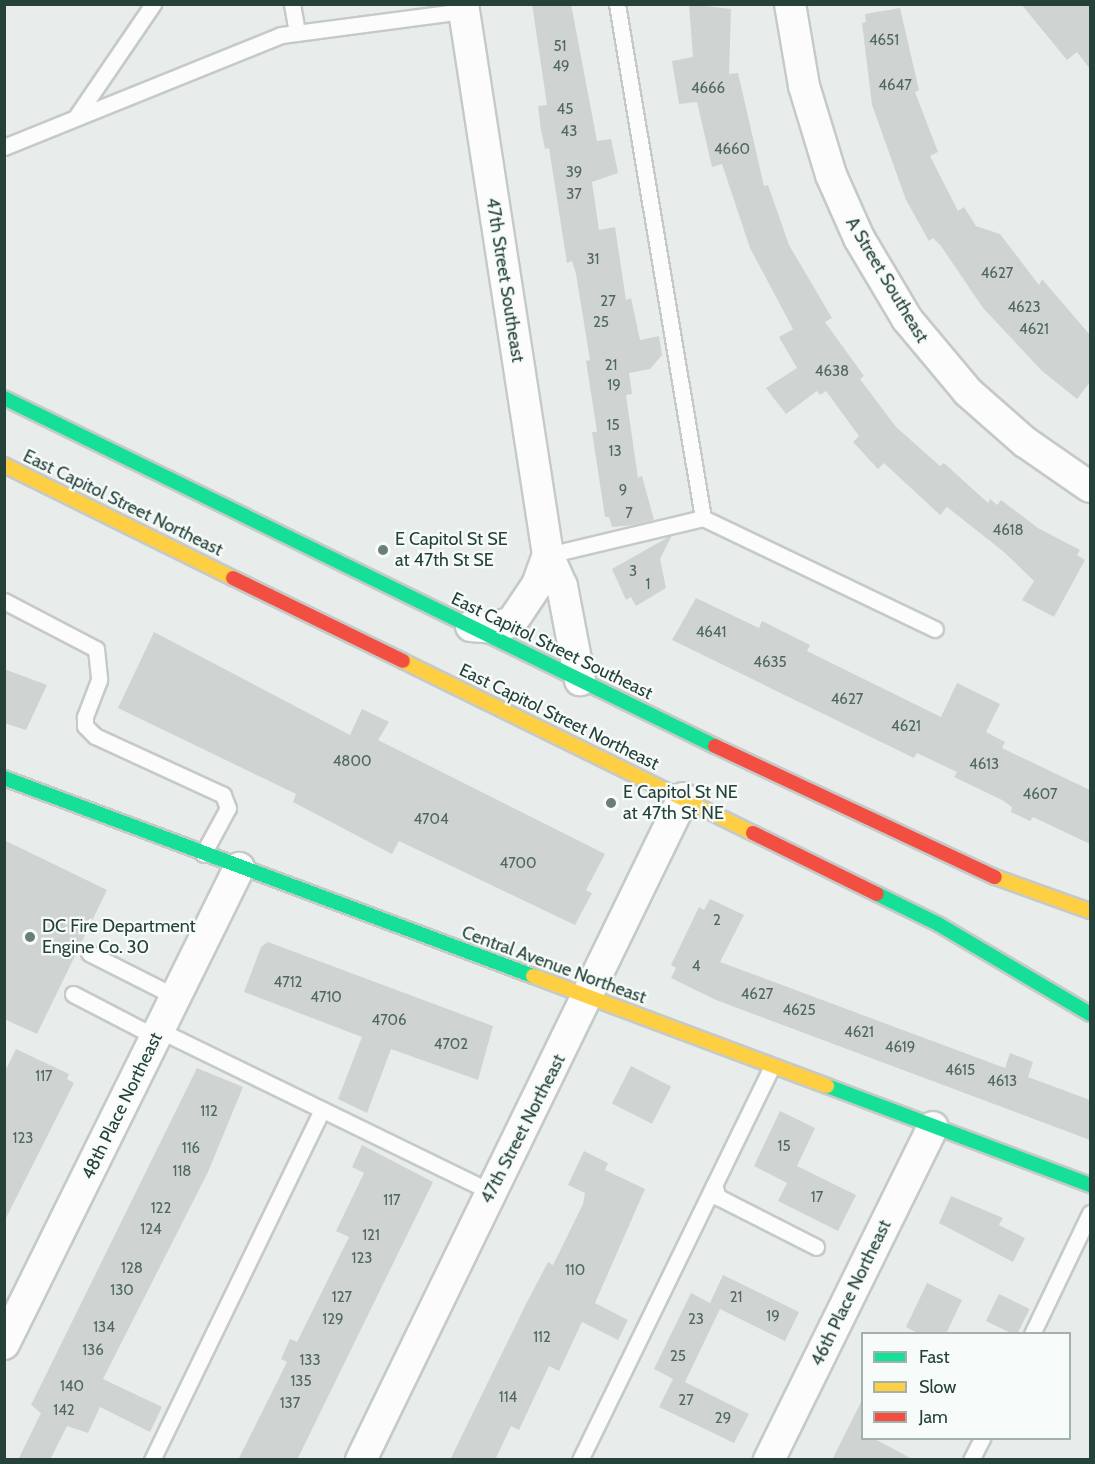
<!DOCTYPE html>
<style>
body{margin:0}
#map{position:relative;width:1095px;height:1464px;overflow:hidden;background:#e8edeb;font-family:Cabin,sans-serif}
div>[style]{position:absolute}
[style*='--x']{left:calc(var(--x)*1px);top:calc(var(--y)*1px);width:calc(var(--w)*1px);rotate:calc(var(--a)*1deg)}
.building>*{inset:0;background:#cfd4d2;transform-origin:0 0}
.roads{filter:drop-shadow(2px 0 #c5cac8) drop-shadow(-2px 0 #c5cac8) drop-shadow(0 2px #c5cac8) drop-shadow(0 -2px #c5cac8)}
.lane>*{height:15px;margin:-7.5px;padding:0 7.5px;transform-origin:7.5px;border-radius:7.5px;background:#fcfcfc}
.street>*{height:30px;margin:-15px;padding:0 15px;transform-origin:15px;border-radius:15px;background:#fcfcfc}
.fast>*{height:14px;margin:-7px;padding:0 7px;transform-origin:7px;border-radius:7px;background:#16e098}
.slow>*{height:14px;margin:-7px;padding:0 7px;transform-origin:7px;border-radius:7px;background:#ffcf43}
.jam>*{height:14px;margin:-7px;padding:0 7px;transform-origin:7px;border-radius:7px;background:#f24e42}
.dots>*{width:16px;height:16px;translate:-50% -50%;box-sizing:border-box;border:3px solid #f7fbf9;border-radius:50%}
span{translate:-50% -50%;white-space:nowrap;text-align:center;line-height:1.15;-webkit-text-stroke:4.5px #f7fbf9;paint-order:stroke}
.number-label{font-size:15px;color:#506761}
.number-label span{-webkit-text-stroke-width:0}
.street-label{font-size:18px;color:#24423a}
.poi-label{font-size:18px;color:#24423a}
.left{translate:0 -50%;text-align:left}
.frame{position:absolute;inset:0;border:6px solid #24423a;pointer-events:none}
.legend{position:absolute;left:861px;top:1332px;width:210px;height:108px;box-sizing:border-box;background:#f7fbf9;border:2px solid #a3b1ad;margin:0;padding:8px 10px;list-style:none;font-size:18px;color:#24423a}
.legend li{display:flex;align-items:center;gap:12px;height:30px}
.legend b{width:30px;border:2px solid #a3b1ad}
</style>
<div id="map">
<div class="building">
<i style="clip-path:polygon(532px 4px,571px 4px,597px 141px,611px 139px,618px 173px,592px 182px,599px 230px,615px 227px,626px 300px,631px 298px,640px 340px,659px 336px,662px 355px,650px 369px,629px 373px,632px 394px,626px 395px,638px 478px,642px 476px,654px 520px,633px 525px,612px 527px,609px 517px,605px 517px,592px 432px,597px 432px,586px 361px,590px 360px,576px 274px,572px 261px,567px 263px,549px 148px,545px 149px,541px 130px,538px 106px,547px 105px)"></i>
<i style="clip-path:polygon(689px 4px,731px 9px,729px 74px,738px 73px,764px 186px,768px 185px,789px 245px,832px 318px,825px 322px,864px 376px,860px 379px,896px 427px,940px 466px,944px 463px,988px 503px,990px 499px,997px 505px,1001px 500px,1038px 528px,1080px 550px,1077px 555px,1085px 560px,1054px 617px,1022px 600px,1034px 581px,1004px 552px,947px 507px,940px 515px,884px 463px,878px 469px,853px 442px,859px 436px,826px 391px,820px 395px,817px 391px,786px 414px,766px 388px,797px 368px,779px 337px,793px 329px,750px 248px,722px 164px,712px 167px,697px 102px,679px 104px,672px 61px,693px 57px)"></i>
<i style="clip-path:polygon(1021px 4px,1090px 4px,1090px 69px,1077px 52px,1067px 60px)"></i>
<i style="clip-path:polygon(900px 8px,919px 90px,915px 92px,938px 152px,930px 156px,958px 211px,964px 207px,976px 226px,1000px 234px,1039px 285px,1042px 279px,1090px 335px,1090px 382px,1077px 399px,1042px 371px,983px 308px,941px 246px,933px 238px,929px 241px,906px 200px,872px 105px,862px 23px,866px 22px,865px 14px)"></i>
<i style="clip-path:polygon(672px 535px,660px 559px,666px 588px,636px 606px,631px 597px,626px 600px,612px 569px)"></i>
<i style="clip-path:polygon(696px 598px,759px 628px,762px 621px,810px 645px,807px 651px,941px 717px,957px 683px,1000px 704px,986px 732px,1005px 742px,1002px 748px,1090px 790px,1090px 844px,1033px 817px,1030px 821px,1011px 812px,1012px 807px,1002px 800px,954px 777px,957px 772px,917px 753px,914px 758px,672px 640px)"></i>
<i style="clip-path:polygon(154px 632px,350px 735px,362px 709px,389px 722px,378px 740px,605px 854px,586px 890px,592px 893px,575px 925px,399px 841px,392px 854px,293px 802px,296px 794px,118px 708px)"></i>
<i style="clip-path:polygon(4px 669px,47px 685px,26px 730px,4px 723px)"></i>
<i style="clip-path:polygon(4px 840px,107px 890px,37px 1034px,4px 1019px)"></i>
<i style="clip-path:polygon(710px 899px,744px 915px,720px 962px,1005px 1068px,1010px 1053px,1033px 1062px,1028px 1077px,1090px 1100px,1090px 1140px,716px 1000px,671px 978px,676px 968px,671px 965px,699px 907px,704px 910px)"></i>
<i style="clip-path:polygon(268px 942px,493px 1026px,478px 1080px,391px 1049px,367px 1113px,338px 1099px,362px 1037px,244px 992px,261px 947px)"></i>
<i style="clip-path:polygon(16px 1049px,69px 1074px,67px 1079px,74px 1083px,4px 1222px,4px 1073px)"></i>
<i style="left:631px;top:1066px;width:45px;height:42px;rotate:27deg"></i>
<i style="clip-path:polygon(197px 1068px,243px 1087px,208px 1172px,103px 1379px,162px 1407px,150px 1432px,100px 1407px,88px 1433px,67px 1426px,50px 1460px,18px 1460px,41px 1413px,31px 1405px)"></i>
<i style="clip-path:polygon(780px 1111px,815px 1128px,797px 1166px,856px 1195px,838px 1231px,778px 1201px,787px 1183px,754px 1166px)"></i>
<i style="clip-path:polygon(362px 1145px,433px 1182px,297px 1460px,238px 1460px,287px 1362px,281px 1359px,290px 1339px,297px 1342px,349px 1237px,336px 1231px,364px 1173px,352px 1167px)"></i>
<i style="clip-path:polygon(584px 1151px,608px 1163px,605px 1170px,645px 1189px,595px 1303px,628px 1320px,618px 1340px,582px 1322px,559px 1371px,549px 1366px,519px 1430px,511px 1426px,495px 1460px,450px 1460px,525px 1306px,548px 1262px,553px 1265px,583px 1204px,585px 1193px,568px 1185px)"></i>
<i style="clip-path:polygon(951px 1196px,1003px 1218px,999px 1225px,1025px 1238px,1013px 1262px,939px 1223px)"></i>
<i style="clip-path:polygon(723px 1275px,799px 1312px,785px 1341px,720px 1309px,685px 1382px,749px 1414px,734px 1443px,659px 1407px,673px 1379px,654px 1369px,691px 1293px,710px 1303px)"></i>
<i style="clip-path:polygon(927px 1283px,962px 1300px,946px 1334px,919px 1334px,906px 1327px)"></i>
<i style="left:999px;top:1294px;width:34px;height:30px;rotate:26deg"></i>
<i style="clip-path:polygon(862px 1400px,862px 1438px,873px 1438px,914px 1460px,832px 1460px)"></i>
</div>
<div class="roads">
<div class="lane">
<i style="--x:292;--y:4;--w:29;--a:80"></i>
<i style="--x:76;--y:117;--w:137;--a:-55.7"></i>
<i style="--x:4;--y:147;--w:299;--a:-22"></i>
<i style="--x:281;--y:35;--w:185;--a:-7.5"></i>
<i style="--x:703;--y:518;--w:257;--a:25.6"></i>
<i style="--x:548;--y:555;--w:159;--a:-13.4"></i>
<i style="--x:703;--y:518;--w:521;--a:-99.5"></i>
<i style="--x:4;--y:601;--w:104;--a:27.6"></i>
<i style="--x:96;--y:649;--w:31;--a:84"></i>
<i style="--x:99;--y:680;--w:40;--a:111"></i>
<i style="--x:85;--y:717;--w:9;--a:90"></i>
<i style="--x:85;--y:726;--w:14;--a:45"></i>
<i style="--x:95;--y:736;--w:141;--a:24.7"></i>
<i style="--x:223;--y:795;--w:14;--a:69"></i>
<i style="--x:228;--y:808;--w:52;--a:118.5"></i>
<i style="--x:89;--y:953;--w:97;--a:26.8"></i>
<i style="--x:73;--y:994;--w:93;--a:27.4"></i>
<i style="--x:159;--y:1030;--w:369;--a:26"></i>
<i style="--x:714;--y:1185;--w:13;--a:72"></i>
<i style="--x:718;--y:1197;--w:110;--a:27"></i>
<i style="--x:1032;--y:1334;--w:134;--a:-64.4"></i>
<i style="--x:152;--y:1460;--w:389;--a:-64.1"></i>
<i style="--x:580;--y:1460;--w:438;--a:-64"></i>
<i style="--x:971;--y:1460;--w:25;--a:-63"></i>
</div>
<div class="street">
<i style="--x:463;--y:4;--w:558;--a:81.23"></i>
<i style="--x:548;--y:555;--w:34;--a:66"></i>
<i style="--x:562;--y:586;--w:96;--a:79.2"></i>
<i style="--x:790;--y:4;--w:83;--a:80.3"></i>
<i style="--x:804;--y:86;--w:93;--a:73.1"></i>
<i style="--x:831;--y:175;--w:69;--a:66"></i>
<i style="--x:859;--y:238;--w:94;--a:59.3"></i>
<i style="--x:907;--y:319;--w:95;--a:50.1"></i>
<i style="--x:968;--y:392;--w:76;--a:41.3"></i>
<i style="--x:1025;--y:442;--w:79;--a:34.7"></i>
<i style="--x:471;--y:626;--w:22;--a:5"></i>
<i style="--x:493;--y:628;--w:20;--a:-18"></i>
<i style="--x:512;--y:622;--w:45;--a:-56"></i>
<i style="--x:537;--y:585;--w:32;--a:-70"></i>
<i style="--x:4;--y:1344;--w:531;--a:-63.72"></i>
<i style="--x:361;--y:1460;--w:736;--a:-64.06"></i>
<i style="--x:769;--y:1460;--w:371;--a:-63.8"></i>
</div>
<div class="fast">
<i style="--x:4;--y:398;--w:792;--a:26.08"></i>
<i style="--x:4;--y:778;--w:565;--a:20.52"></i>
<i style="--x:877;--y:894;--w:68;--a:26.2"></i>
<i style="--x:938;--y:924;--w:177;--a:30.6"></i>
<i style="--x:827;--y:1086;--w:281;--a:20.6"></i>
</div>
<div class="slow">
<i style="--x:4;--y:465;--w:255;--a:26.3"></i>
<i style="--x:403;--y:661;--w:390;--a:26.2"></i>
<i style="--x:995;--y:877;--w:101;--a:19.7"></i>
<i style="--x:533;--y:976;--w:314;--a:20.5"></i>
</div>
<div class="jam">
<i style="--x:233;--y:578;--w:189;--a:26"></i>
<i style="--x:715;--y:746;--w:309;--a:25.1"></i>
<i style="--x:753;--y:833;--w:138;--a:26.2"></i>
</div>
</div>
<div class="dots">
<i style="left:383px;top:550px;background:#697e78"></i>
<i style="left:611px;top:803px;background:#697e78"></i>
<i style="left:30px;top:937px;background:#697e78"></i>
</div>
<div class="number-label">
<span style="left:884px;top:41px">4651</span>
<span style="left:560px;top:47px">51</span>
<span style="left:561px;top:67px">49</span>
<span style="left:895px;top:86px">4647</span>
<span style="left:708px;top:89px">4666</span>
<span style="left:565px;top:110px">45</span>
<span style="left:569px;top:132px">43</span>
<span style="left:732px;top:150px">4660</span>
<span style="left:574px;top:173px">39</span>
<span style="left:574px;top:195px">37</span>
<span style="left:593px;top:260px">31</span>
<span style="left:997px;top:274px">4627</span>
<span style="left:608px;top:302px">27</span>
<span style="left:1024px;top:308px">4623</span>
<span style="left:601px;top:323px">25</span>
<span style="left:1034px;top:330px">4621</span>
<span style="left:611px;top:366px">21</span>
<span style="left:832px;top:372px">4638</span>
<span style="left:614px;top:386px">19</span>
<span style="left:613px;top:426px">15</span>
<span style="left:615px;top:452px">13</span>
<span style="left:623px;top:491px">9</span>
<span style="left:629px;top:514px">7</span>
<span style="left:1008px;top:531px">4618</span>
<span style="left:633px;top:572px">3</span>
<span style="left:648px;top:585px">1</span>
<span style="left:711px;top:633px">4641</span>
<span style="left:770px;top:663px">4635</span>
<span style="left:847px;top:700px">4627</span>
<span style="left:906px;top:727px">4621</span>
<span style="left:352px;top:762px">4800</span>
<span style="left:984px;top:765px">4613</span>
<span style="left:1040px;top:795px">4607</span>
<span style="left:431px;top:820px">4704</span>
<span style="left:518px;top:864px">4700</span>
<span style="left:717px;top:921px">2</span>
<span style="left:696px;top:967px">4</span>
<span style="left:288px;top:983px">4712</span>
<span style="left:757px;top:995px">4627</span>
<span style="left:326px;top:998px">4710</span>
<span style="left:799px;top:1011px">4625</span>
<span style="left:389px;top:1021px">4706</span>
<span style="left:859px;top:1033px">4621</span>
<span style="left:451px;top:1045px">4702</span>
<span style="left:900px;top:1048px">4619</span>
<span style="left:960px;top:1071px">4615</span>
<span style="left:44px;top:1077px">117</span>
<span style="left:1002px;top:1082px">4613</span>
<span style="left:209px;top:1112px">112</span>
<span style="left:23px;top:1139px">123</span>
<span style="left:784px;top:1147px">15</span>
<span style="left:191px;top:1149px">116</span>
<span style="left:182px;top:1172px">118</span>
<span style="left:817px;top:1198px">17</span>
<span style="left:392px;top:1201px">117</span>
<span style="left:161px;top:1209px">122</span>
<span style="left:151px;top:1230px">124</span>
<span style="left:371px;top:1236px">121</span>
<span style="left:362px;top:1259px">123</span>
<span style="left:132px;top:1269px">128</span>
<span style="left:575px;top:1271px">110</span>
<span style="left:122px;top:1291px">130</span>
<span style="left:342px;top:1298px">127</span>
<span style="left:736px;top:1298px">21</span>
<span style="left:773px;top:1317px">19</span>
<span style="left:333px;top:1320px">129</span>
<span style="left:696px;top:1320px">23</span>
<span style="left:104px;top:1328px">134</span>
<span style="left:542px;top:1338px">112</span>
<span style="left:93px;top:1351px">136</span>
<span style="left:678px;top:1357px">25</span>
<span style="left:310px;top:1361px">133</span>
<span style="left:301px;top:1382px">135</span>
<span style="left:72px;top:1387px">140</span>
<span style="left:508px;top:1398px">114</span>
<span style="left:686px;top:1401px">27</span>
<span style="left:290px;top:1404px">137</span>
<span style="left:64px;top:1411px">142</span>
<span style="left:723px;top:1419px">29</span>
</div>
<div class="street-label">
<span style="left:505px;top:280px;rotate:81deg">47th Street Southeast</span>
<span style="left:887px;top:280px;rotate:59deg">A Street Southeast</span>
<span style="left:123px;top:503px;rotate:26deg">East Capitol Street Northeast</span>
<span style="left:552px;top:646px;rotate:26deg">East Capitol Street Southeast</span>
<span style="left:559px;top:717px;rotate:26deg">East Capitol Street Northeast</span>
<span style="left:554px;top:965px;rotate:20deg">Central Avenue Northeast</span>
<span style="left:122px;top:1106px;rotate:-64deg">48th Place Northeast</span>
<span style="left:523px;top:1129px;rotate:-63deg">47th Street Northeast</span>
<span style="left:851px;top:1293px;rotate:-64deg">46th Place Northeast</span>
</div>
<div class="poi-label">
<span class="left" style="left:395px;top:550px">E Capitol St SE<br>at 47th St SE</span>
<span class="left" style="left:623px;top:803px">E Capitol St NE<br>at 47th St NE</span>
<span class="left" style="left:42px;top:937px">DC Fire Department<br>Engine Co. 30</span>
</div>
<div class="frame"></div>
<ul class="legend">
<li><b style="height:8px;background:#16e098"></b>Fast</li>
<li><b style="height:8px;background:#ffcf43"></b>Slow</li>
<li><b style="height:8px;background:#f24e42"></b>Jam</li>
</ul>
</div>
